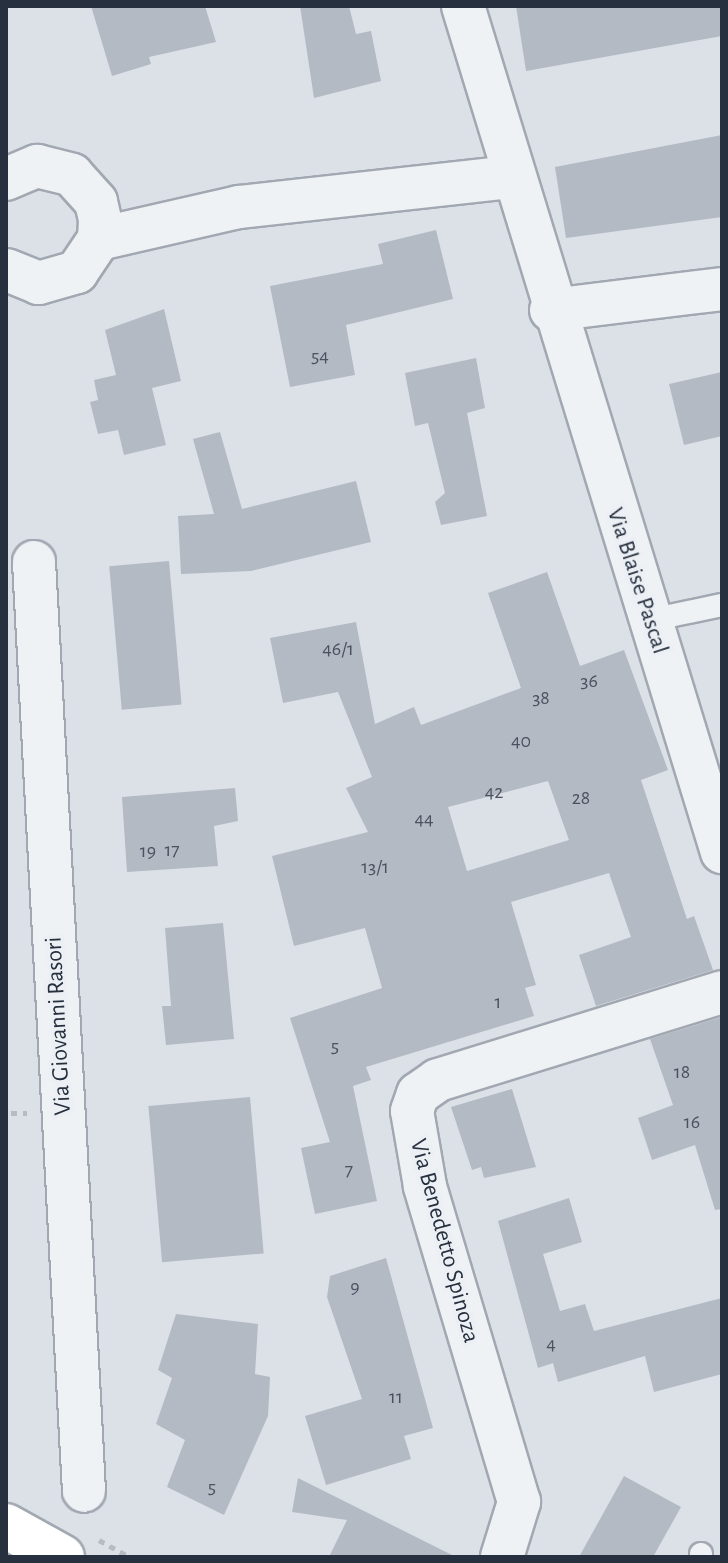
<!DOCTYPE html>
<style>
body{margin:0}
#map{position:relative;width:728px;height:1563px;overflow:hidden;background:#dce1e7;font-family:"Alegreya Sans",sans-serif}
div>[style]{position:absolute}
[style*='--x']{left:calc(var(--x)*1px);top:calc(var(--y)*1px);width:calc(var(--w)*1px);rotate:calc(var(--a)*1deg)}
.building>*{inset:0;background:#b4bac4;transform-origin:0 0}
.path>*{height:5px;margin-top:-2.5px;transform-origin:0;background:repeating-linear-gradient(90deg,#b7bcc2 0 6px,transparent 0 12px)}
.roads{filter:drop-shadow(2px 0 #a2a8b1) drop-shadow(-2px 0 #a2a8b1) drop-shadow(0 2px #a2a8b1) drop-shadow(0 -2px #a2a8b1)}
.service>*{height:22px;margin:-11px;padding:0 11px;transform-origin:11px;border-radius:11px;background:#eff2f5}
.minor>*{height:42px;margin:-21px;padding:0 21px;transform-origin:21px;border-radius:21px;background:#eff2f5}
.primary>*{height:44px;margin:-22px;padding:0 22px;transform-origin:22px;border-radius:22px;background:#fff}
span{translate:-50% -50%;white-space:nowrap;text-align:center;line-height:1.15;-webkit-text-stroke:8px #ecf0f5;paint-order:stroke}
.number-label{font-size:20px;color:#4a5260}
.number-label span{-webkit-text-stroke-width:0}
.street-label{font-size:24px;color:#26303e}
.frame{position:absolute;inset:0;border:8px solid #26303e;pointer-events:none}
</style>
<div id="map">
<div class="building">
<i style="clip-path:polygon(91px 6px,205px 6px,216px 42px,149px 57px,151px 64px,112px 76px)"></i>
<i style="clip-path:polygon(300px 6px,349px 6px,356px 34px,371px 31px,381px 81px,314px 98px)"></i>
<i style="clip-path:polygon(516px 6px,722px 6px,722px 36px,526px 71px)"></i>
<i style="clip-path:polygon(722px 135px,722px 217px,566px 238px,555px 167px)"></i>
<i style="clip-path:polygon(436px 230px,453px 299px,346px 325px,355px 375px,290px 387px,270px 286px,383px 264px,378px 244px)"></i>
<i style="clip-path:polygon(164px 309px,181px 381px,152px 388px,166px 445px,124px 455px,118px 430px,98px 434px,90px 402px,98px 400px,94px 380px,116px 375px,105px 330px)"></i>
<i style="clip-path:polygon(476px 358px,485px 408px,467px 413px,487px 516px,441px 525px,435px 502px,445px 493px,428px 423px,415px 426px,405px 373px)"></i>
<i style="clip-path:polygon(722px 372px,722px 436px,684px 445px,669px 384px)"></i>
<i style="clip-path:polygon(220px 432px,242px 509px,356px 481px,371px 542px,251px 571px,181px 574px,178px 516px,214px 514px,193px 439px)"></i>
<i style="left:169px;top:561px;width:144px;height:60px;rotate:85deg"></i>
<i style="clip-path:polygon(evenodd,547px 572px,580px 666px,624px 650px,668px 770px,641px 780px,687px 919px,694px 916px,713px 970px,596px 1006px,579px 955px,631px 937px,609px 873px,511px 902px,536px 985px,525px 988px,534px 1016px,366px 1067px,371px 1080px,353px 1086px,377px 1201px,315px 1214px,301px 1148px,330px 1142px,290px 1018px,382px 988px,365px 928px,294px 946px,272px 856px,368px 832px,346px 788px,372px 777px,338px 692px,283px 703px,270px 638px,356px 622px,375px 724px,414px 707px,421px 725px,521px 688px,488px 593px,547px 572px,548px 781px,569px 840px,467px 871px,448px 807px,548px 781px)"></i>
<i style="clip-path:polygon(235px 788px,238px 821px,214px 826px,218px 866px,127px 872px,122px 797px)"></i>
<i style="clip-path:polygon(223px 923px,234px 1039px,166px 1045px,162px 1006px,171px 1006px,165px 928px)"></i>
<i style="clip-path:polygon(722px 1017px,722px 1209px,715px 1210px,695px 1145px,652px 1160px,638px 1118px,673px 1105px,650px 1039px)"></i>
<i style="clip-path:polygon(512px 1089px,536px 1167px,484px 1178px,481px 1167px,472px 1170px,451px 1107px)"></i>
<i style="left:250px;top:1097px;width:157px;height:102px;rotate:85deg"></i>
<i style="clip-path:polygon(569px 1198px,582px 1242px,543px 1254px,560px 1311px,585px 1304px,594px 1331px,722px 1298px,722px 1374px,654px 1392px,645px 1356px,558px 1382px,553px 1363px,538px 1368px,498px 1221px)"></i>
<i style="clip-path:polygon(386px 1258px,433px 1428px,404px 1436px,411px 1459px,326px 1485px,305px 1416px,362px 1399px,327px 1297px,330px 1276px)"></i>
<i style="clip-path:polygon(176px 1314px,258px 1324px,255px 1374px,270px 1377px,268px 1416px,224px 1515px,167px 1487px,185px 1440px,156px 1424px,172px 1378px,158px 1370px)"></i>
<i style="clip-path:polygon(624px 1476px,681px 1507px,653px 1557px,579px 1557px)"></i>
<i style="clip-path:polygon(298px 1478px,456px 1557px,329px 1557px,347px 1520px,292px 1512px)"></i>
</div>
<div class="path">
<i style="--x:11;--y:1113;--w:16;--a:0"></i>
<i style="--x:99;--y:1540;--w:35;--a:29"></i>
</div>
<div class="roads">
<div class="service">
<i style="--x:650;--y:620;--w:74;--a:-11.8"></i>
<i style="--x:701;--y:1557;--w:3;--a:-90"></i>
</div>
<div class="minor">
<i style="--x:463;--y:6;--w:885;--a:72.98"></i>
<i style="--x:6;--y:179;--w:34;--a:-23"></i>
<i style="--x:37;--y:166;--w:36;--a:14"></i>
<i style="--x:72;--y:175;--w:36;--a:48"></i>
<i style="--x:96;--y:202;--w:18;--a:77"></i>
<i style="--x:100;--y:220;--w:19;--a:93"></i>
<i style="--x:99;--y:239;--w:40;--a:124"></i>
<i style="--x:77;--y:272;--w:40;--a:164"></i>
<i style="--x:39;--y:283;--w:35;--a:-158"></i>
<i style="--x:99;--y:239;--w:144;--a:-12.9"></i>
<i style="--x:239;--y:207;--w:274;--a:-6.3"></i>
<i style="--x:551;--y:310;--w:172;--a:-7"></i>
<i style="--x:34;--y:562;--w:930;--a:86.92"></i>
<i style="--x:502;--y:1557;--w:58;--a:-72.8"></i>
<i style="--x:519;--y:1502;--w:330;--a:-106.6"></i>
<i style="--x:425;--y:1186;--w:76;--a:-99.8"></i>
<i style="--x:412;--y:1111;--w:18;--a:-71"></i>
<i style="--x:418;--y:1094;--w:24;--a:-35"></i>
<i style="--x:438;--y:1080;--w:297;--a:-17.2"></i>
</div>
<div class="primary">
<i style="--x:6;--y:1526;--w:64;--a:29"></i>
</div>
</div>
<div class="number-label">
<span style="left:320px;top:356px">54</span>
<span style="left:338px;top:649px">46/1</span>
<span style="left:589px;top:681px">36</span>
<span style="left:541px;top:698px">38</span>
<span style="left:521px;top:741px">40</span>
<span style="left:494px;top:792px">42</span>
<span style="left:581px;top:798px">28</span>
<span style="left:424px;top:819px">44</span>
<span style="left:172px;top:850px">17</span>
<span style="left:148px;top:851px">19</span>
<span style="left:375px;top:867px">13/1</span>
<span style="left:498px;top:1002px">1</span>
<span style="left:335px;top:1046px">5</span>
<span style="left:682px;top:1072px">18</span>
<span style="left:692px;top:1122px">16</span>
<span style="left:349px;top:1170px">7</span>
<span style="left:355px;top:1287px">9</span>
<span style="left:551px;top:1344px">4</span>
<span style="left:396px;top:1397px">11</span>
<span style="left:212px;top:1487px">5</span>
</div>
<div class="street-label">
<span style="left:637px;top:581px;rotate:72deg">Via Blaise Pascal</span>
<span style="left:59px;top:1026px;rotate:-93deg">Via Giovanni Rasori</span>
<span style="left:444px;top:1241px;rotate:75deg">Via Benedetto Spinoza</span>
</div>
<div class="frame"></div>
</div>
